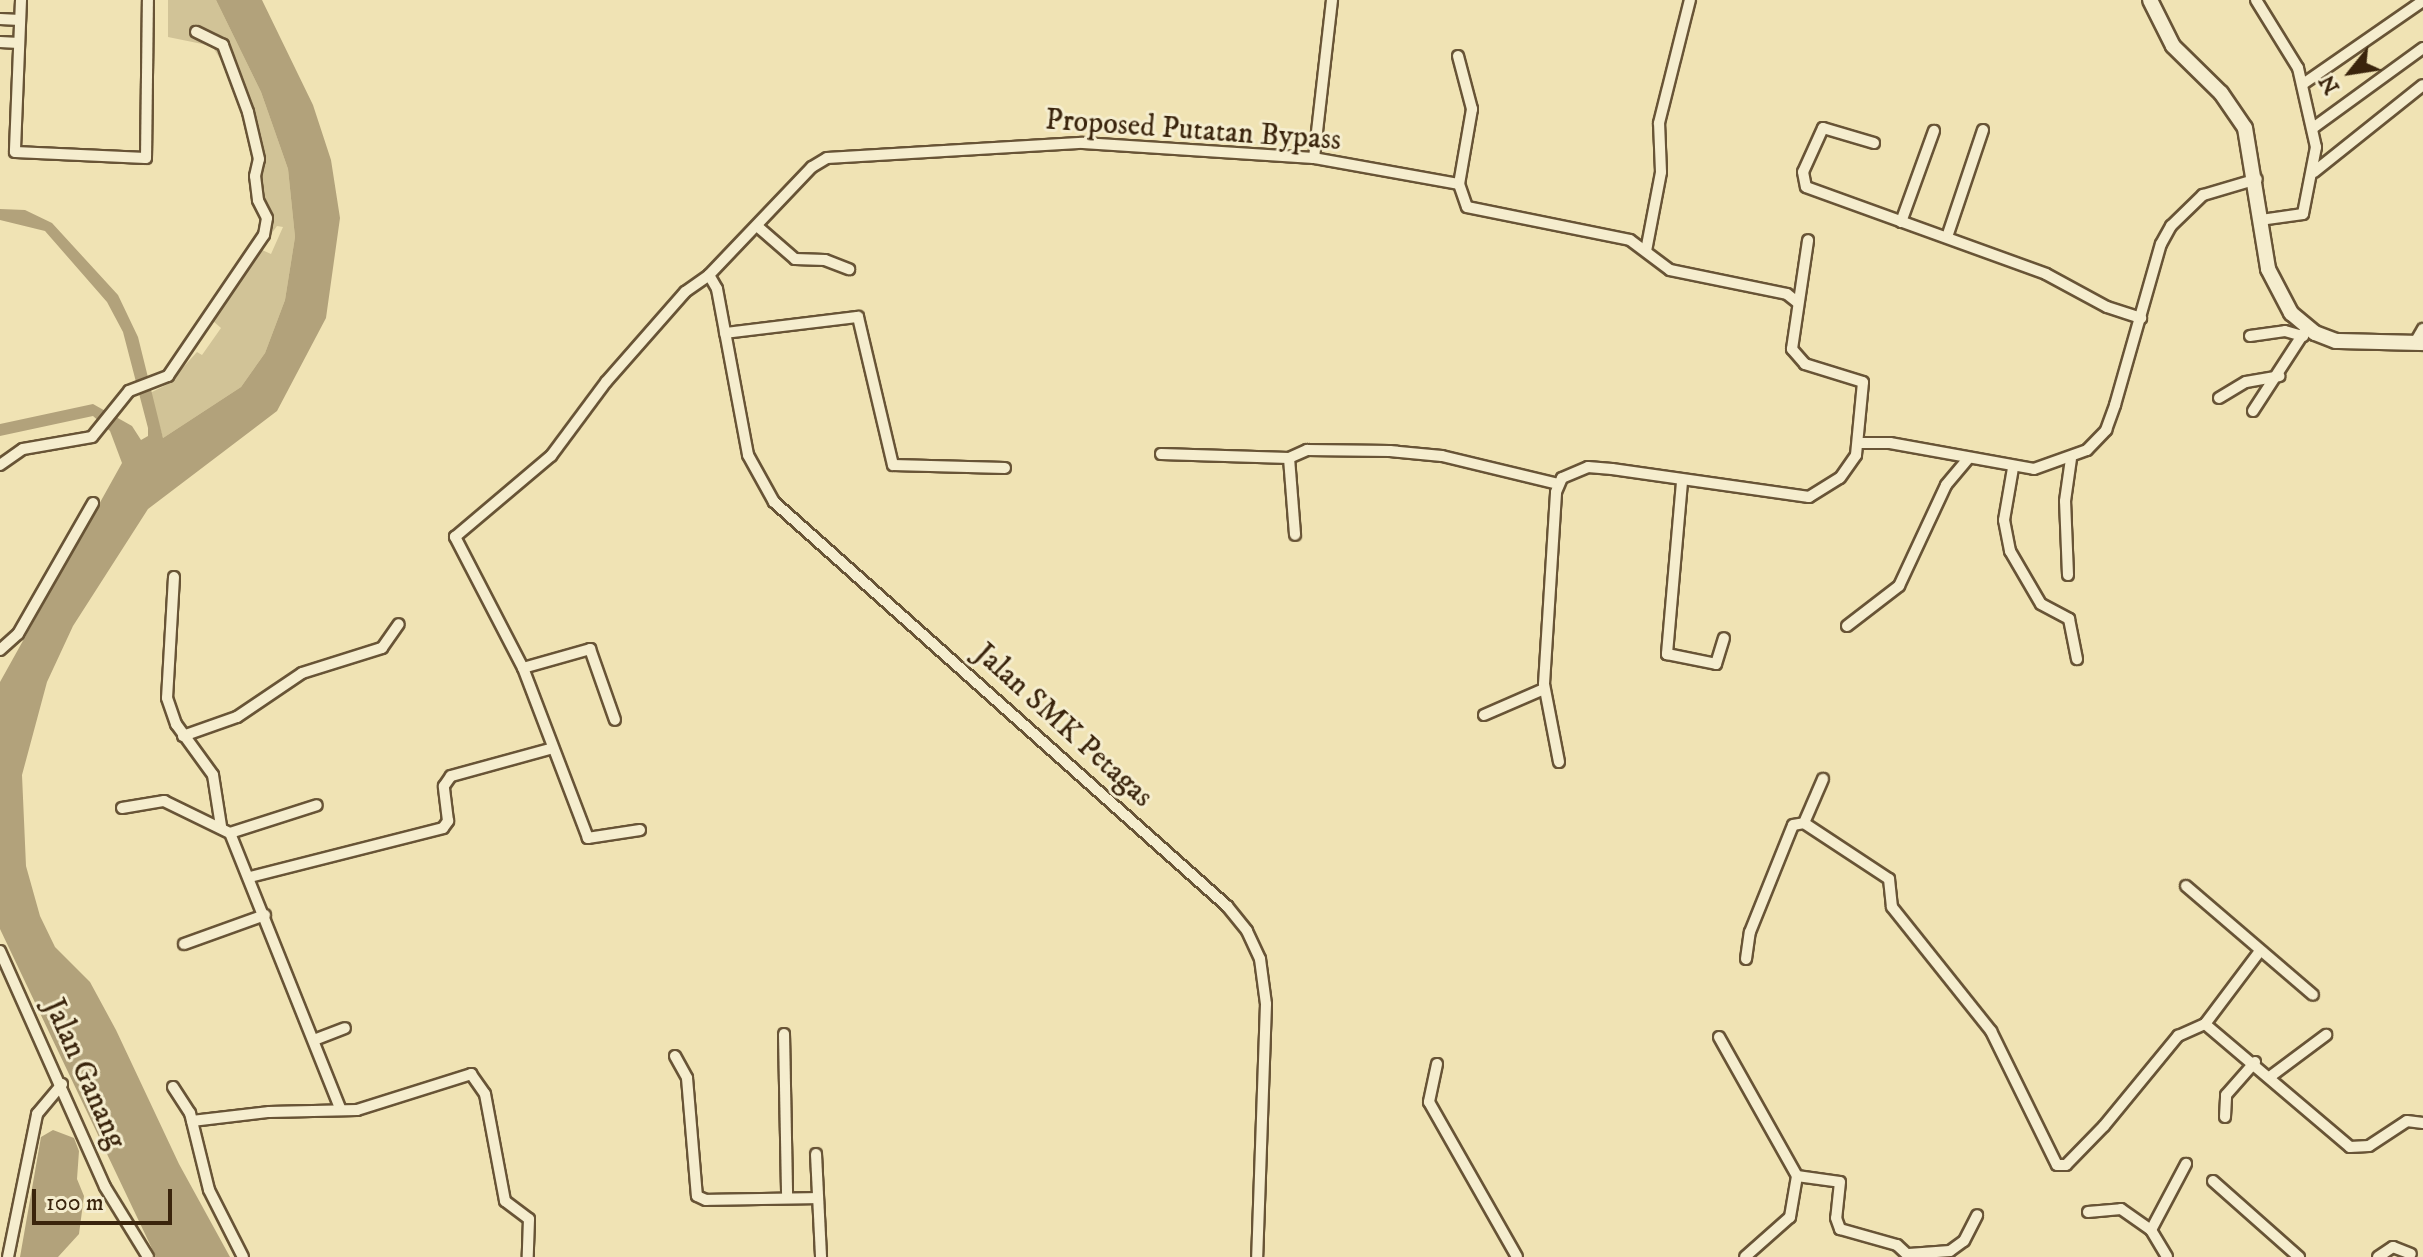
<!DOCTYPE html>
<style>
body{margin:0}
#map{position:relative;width:2423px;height:1257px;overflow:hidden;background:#f0e3b4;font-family:"IM FELL DW Pica",serif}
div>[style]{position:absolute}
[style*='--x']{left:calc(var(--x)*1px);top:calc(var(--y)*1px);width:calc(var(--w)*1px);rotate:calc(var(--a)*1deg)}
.green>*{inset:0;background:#d1c397}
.water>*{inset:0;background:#b2a27b}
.roads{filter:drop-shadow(2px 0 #685436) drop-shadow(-2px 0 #685436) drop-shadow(0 2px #685436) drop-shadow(0 -2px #685436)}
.minor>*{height:10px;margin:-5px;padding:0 5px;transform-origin:5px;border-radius:5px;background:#f5edce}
.secondary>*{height:14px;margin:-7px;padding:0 7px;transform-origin:7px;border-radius:7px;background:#f5edce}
span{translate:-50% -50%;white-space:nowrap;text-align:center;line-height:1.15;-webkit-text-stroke:6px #f5edce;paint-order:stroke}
.street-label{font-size:30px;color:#3a240c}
.north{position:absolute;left:2311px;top:32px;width:80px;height:80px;-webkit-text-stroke:6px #f5edce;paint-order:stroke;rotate:240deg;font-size:22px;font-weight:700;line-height:32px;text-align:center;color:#3a240c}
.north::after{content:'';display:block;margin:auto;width:28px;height:36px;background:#3a240c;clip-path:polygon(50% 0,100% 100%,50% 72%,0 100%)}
.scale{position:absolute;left:32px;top:1189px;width:140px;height:36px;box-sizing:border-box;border:4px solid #3a240c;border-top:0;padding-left:10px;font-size:24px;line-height:28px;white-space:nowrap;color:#3a240c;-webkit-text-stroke:6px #f5edce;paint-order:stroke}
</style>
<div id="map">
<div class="green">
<i style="clip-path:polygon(168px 0,216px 0,261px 92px,288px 169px,295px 237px,285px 300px,265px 353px,241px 387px,163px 438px,150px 393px,168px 384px,197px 352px,202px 355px,221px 328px,213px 321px,219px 307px,260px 249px,271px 254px,283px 227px,277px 226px,269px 237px,250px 138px,226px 68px,212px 46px,168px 37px)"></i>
</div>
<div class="water">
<i style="clip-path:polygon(216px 0,262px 0,313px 105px,331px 160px,340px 218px,326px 318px,277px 411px,148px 509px,73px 626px,47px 682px,22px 775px,26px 866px,40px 916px,55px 947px,90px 982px,116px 1030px,179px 1164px,230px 1257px,156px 1257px,0 929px,0 682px,122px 463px,110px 431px,93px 416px,0 436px,0 424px,93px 404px,132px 426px,141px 440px,148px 436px,148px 428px,123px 332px,107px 302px,45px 231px,0 220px,0 209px,25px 210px,52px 223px,118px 295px,138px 337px,163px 438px,241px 387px,265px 353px,285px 300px,295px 237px,288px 169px,261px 92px)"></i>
<i style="clip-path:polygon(53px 1130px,74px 1138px,79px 1151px,77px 1179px,84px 1196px,79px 1234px,58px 1257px,20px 1257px,41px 1137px)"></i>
</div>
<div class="roads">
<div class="minor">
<i style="--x:21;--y:0;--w:152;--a:92.3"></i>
<i style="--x:15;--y:152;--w:131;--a:2.6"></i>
<i style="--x:146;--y:158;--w:158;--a:-89.3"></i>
<i style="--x:2256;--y:0;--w:80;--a:58.3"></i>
<i style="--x:2298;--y:68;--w:81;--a:77.2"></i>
<i style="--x:2316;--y:147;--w:68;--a:101"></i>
<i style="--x:2303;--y:214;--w:42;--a:171.9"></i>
<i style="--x:0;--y:19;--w:20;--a:3"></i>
<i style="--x:0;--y:42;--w:19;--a:3"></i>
<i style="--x:1458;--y:56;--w:55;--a:75.2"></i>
<i style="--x:1472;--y:109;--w:76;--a:99.8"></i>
<i style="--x:1459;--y:184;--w:24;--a:71"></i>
<i style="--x:1467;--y:207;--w:166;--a:11.4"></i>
<i style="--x:1630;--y:240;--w:50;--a:36.9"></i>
<i style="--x:1670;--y:270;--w:119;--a:11.6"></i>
<i style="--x:1787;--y:294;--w:13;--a:39"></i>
<i style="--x:2303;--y:84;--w:146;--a:-34.7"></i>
<i style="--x:2313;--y:128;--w:136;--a:-36"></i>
<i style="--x:1874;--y:143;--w:53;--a:-163.6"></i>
<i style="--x:1823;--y:128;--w:48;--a:114.4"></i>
<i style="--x:1803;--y:172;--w:15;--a:79"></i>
<i style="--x:1806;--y:187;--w:255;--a:19.9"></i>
<i style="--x:2046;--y:274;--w:69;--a:28.4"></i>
<i style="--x:2107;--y:307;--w:36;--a:18"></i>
<i style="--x:1314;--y:158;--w:159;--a:-83.5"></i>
<i style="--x:2314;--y:172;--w:139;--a:-38.6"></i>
<i style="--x:1901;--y:222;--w:97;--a:-70.1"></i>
<i style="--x:757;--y:226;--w:50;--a:41"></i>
<i style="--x:795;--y:259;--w:30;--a:2"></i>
<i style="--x:825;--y:260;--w:26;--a:21"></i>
<i style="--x:1947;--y:237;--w:113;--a:-71.4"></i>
<i style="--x:1646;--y:251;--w:80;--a:-79.2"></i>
<i style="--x:1661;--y:172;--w:49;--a:-92.3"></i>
<i style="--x:1659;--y:123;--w:127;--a:-75.9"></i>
<i style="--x:709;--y:275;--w:16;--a:60"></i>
<i style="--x:717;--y:289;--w:169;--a:79.4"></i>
<i style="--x:748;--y:455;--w:54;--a:61"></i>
<i style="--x:774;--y:502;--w:607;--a:41.73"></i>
<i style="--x:1227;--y:906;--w:32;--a:51"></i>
<i style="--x:1247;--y:931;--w:31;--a:65"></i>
<i style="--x:1260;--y:959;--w:45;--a:82.4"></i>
<i style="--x:1266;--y:1004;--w:253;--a:92"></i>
<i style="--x:725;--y:333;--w:134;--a:-6.9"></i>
<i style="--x:858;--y:317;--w:152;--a:76.7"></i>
<i style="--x:893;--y:465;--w:112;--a:1.5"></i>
<i style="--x:2250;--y:336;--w:35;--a:-8"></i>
<i style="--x:2285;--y:331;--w:19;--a:16"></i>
<i style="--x:2416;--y:341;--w:14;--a:-60"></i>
<i style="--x:2219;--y:398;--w:31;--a:-31"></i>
<i style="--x:2246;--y:382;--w:34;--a:-10"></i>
<i style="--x:2253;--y:411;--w:99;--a:-57"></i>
<i style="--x:1860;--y:443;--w:30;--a:0"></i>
<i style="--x:1890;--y:443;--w:146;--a:10.2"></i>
<i style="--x:2034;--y:469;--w:56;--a:-19.7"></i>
<i style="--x:2087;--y:450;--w:28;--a:-46"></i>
<i style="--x:2106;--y:430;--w:27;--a:-70"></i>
<i style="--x:2115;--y:405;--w:167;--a:-74.1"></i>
<i style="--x:2161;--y:244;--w:21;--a:-61"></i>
<i style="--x:2171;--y:226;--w:45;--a:-44.1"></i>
<i style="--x:2203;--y:195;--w:56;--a:-16.5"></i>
<i style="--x:1161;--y:454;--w:128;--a:1.8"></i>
<i style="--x:1289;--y:458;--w:20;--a:-24"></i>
<i style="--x:1307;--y:450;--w:83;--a:0.7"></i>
<i style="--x:1390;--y:451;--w:52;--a:5.5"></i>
<i style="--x:1442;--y:456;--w:119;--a:13.6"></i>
<i style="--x:1289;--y:458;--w:77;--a:85.5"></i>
<i style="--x:0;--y:465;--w:28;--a:-35"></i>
<i style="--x:23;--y:449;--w:70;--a:-9.9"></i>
<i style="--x:92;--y:437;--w:59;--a:-51.2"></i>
<i style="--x:129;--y:391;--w:42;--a:-21"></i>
<i style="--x:168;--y:376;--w:171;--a:-55.8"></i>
<i style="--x:264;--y:235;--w:17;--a:-80"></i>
<i style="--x:267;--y:218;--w:20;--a:-117"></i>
<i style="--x:258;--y:200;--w:24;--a:-97"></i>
<i style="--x:255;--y:176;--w:17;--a:-77"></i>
<i style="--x:259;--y:159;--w:48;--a:-103.2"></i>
<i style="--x:248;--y:112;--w:72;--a:-110.5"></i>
<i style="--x:223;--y:45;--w:30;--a:-154"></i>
<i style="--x:2013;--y:468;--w:53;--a:99.8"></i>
<i style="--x:2004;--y:520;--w:32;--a:79"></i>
<i style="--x:2010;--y:551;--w:61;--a:59.7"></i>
<i style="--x:2041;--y:604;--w:32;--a:28"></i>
<i style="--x:2069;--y:619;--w:41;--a:78.7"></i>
<i style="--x:1682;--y:482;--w:173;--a:95"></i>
<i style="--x:1667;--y:654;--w:50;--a:11.5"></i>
<i style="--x:1716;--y:664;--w:27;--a:-73"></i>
<i style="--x:2068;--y:575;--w:74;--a:-92.3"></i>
<i style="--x:2065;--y:501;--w:42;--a:-81.9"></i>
<i style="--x:174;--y:577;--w:121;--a:93.3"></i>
<i style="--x:167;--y:698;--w:28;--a:71"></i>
<i style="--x:176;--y:724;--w:63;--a:54"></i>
<i style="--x:213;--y:775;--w:52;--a:81.1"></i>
<i style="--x:1847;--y:626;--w:66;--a:-37.6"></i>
<i style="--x:1899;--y:586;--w:111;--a:-65"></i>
<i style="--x:1946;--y:485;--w:34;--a:-50"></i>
<i style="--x:0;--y:650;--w:24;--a:-42"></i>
<i style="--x:18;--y:634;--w:151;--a:-60.2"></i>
<i style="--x:523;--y:668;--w:70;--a:-15.8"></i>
<i style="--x:590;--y:649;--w:75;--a:70.6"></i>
<i style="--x:1484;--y:715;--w:65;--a:-23.4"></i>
<i style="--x:183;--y:736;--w:57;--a:-19.4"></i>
<i style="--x:237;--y:717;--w:78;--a:-34.1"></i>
<i style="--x:302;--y:673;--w:84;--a:-17.4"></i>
<i style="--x:382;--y:648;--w:29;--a:-55"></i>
<i style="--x:1559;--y:762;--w:79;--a:-100.9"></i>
<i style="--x:1544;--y:684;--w:192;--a:-86.4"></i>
<i style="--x:1556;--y:492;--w:15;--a:-67"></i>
<i style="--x:1562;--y:478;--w:28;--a:-23"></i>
<i style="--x:1588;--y:467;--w:24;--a:5"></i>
<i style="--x:1612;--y:469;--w:199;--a:8.1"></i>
<i style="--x:1809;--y:497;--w:36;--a:-32"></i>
<i style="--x:1840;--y:478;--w:28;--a:-55"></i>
<i style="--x:1856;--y:455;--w:73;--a:-84.5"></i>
<i style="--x:1863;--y:382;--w:61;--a:-162.8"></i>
<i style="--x:1805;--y:364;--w:20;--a:-131"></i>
<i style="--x:1792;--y:349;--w:110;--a:-81.6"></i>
<i style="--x:122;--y:808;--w:43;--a:-9.5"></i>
<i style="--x:164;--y:801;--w:73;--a:25.9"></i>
<i style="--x:230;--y:833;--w:298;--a:68.2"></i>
<i style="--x:1804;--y:823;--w:48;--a:-66.6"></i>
<i style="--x:640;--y:830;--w:53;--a:171.3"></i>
<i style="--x:588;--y:838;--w:182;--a:-110.9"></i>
<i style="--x:523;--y:668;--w:148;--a:-117.4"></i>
<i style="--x:455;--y:537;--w:126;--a:-40.2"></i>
<i style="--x:551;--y:456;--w:92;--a:-53.4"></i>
<i style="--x:606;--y:382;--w:120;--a:-48.7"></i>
<i style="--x:685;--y:292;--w:29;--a:-35"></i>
<i style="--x:709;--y:275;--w:149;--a:-46.4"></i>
<i style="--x:812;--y:167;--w:17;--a:-31"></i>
<i style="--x:827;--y:158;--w:256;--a:-3.4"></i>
<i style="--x:1083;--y:143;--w:231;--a:3.7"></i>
<i style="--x:1314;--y:158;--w:147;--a:10.2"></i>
<i style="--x:230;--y:833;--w:91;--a:-17.8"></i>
<i style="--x:250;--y:877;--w:199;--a:-14.2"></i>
<i style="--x:443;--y:828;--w:9;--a:-54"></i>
<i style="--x:448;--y:821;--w:35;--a:-97"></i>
<i style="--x:444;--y:786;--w:12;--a:-55"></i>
<i style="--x:451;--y:776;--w:103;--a:-15.3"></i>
<i style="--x:2186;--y:886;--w:167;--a:40.6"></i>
<i style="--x:184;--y:944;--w:86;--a:-19.7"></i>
<i style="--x:0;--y:951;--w:258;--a:66"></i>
<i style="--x:105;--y:1187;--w:82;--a:58.4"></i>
<i style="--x:1746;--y:959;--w:27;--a:-82"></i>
<i style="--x:1750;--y:932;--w:115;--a:-68.1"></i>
<i style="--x:1793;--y:825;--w:11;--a:-10"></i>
<i style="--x:1804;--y:823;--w:102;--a:33.4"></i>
<i style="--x:1889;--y:879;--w:28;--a:84"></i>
<i style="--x:1892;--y:907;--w:159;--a:51.4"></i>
<i style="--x:1991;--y:1031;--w:149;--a:63.8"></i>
<i style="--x:2057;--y:1165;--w:9;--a:0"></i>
<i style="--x:2066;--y:1165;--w:54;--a:-45.7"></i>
<i style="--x:2104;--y:1126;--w:117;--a:-50.6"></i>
<i style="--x:2178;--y:1036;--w:30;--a:-24"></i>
<i style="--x:2205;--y:1024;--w:190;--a:40.3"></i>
<i style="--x:2350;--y:1147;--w:19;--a:-3"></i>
<i style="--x:2369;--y:1146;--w:45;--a:-33.3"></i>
<i style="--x:2407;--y:1121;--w:16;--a:7"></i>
<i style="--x:2205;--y:1024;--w:91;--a:-53"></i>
<i style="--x:784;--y:1034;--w:163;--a:88.9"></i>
<i style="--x:1719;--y:1037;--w:159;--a:60.7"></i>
<i style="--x:1797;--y:1176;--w:42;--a:99.7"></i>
<i style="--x:1790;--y:1217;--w:60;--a:138.4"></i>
<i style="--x:314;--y:1040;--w:33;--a:-21"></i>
<i style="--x:675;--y:1056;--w:25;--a:61"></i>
<i style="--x:687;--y:1078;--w:118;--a:85.2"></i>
<i style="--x:697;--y:1196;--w:10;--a:24"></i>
<i style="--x:706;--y:1200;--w:111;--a:-1"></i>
<i style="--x:1437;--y:1064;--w:39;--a:102"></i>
<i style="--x:1429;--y:1102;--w:178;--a:60.4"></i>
<i style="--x:2271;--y:1076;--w:69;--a:-36.7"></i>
<i style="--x:173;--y:1087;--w:31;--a:57"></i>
<i style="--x:190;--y:1113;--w:79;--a:76.1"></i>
<i style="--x:209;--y:1190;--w:75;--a:63.1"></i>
<i style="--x:2225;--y:1117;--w:22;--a:-87"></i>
<i style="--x:2226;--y:1095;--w:44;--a:-48.7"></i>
<i style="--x:192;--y:1121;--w:78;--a:-6.7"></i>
<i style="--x:269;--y:1112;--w:88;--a:-1.3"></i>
<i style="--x:357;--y:1110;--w:120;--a:-17.5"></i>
<i style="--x:471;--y:1074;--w:24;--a:55"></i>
<i style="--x:485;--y:1094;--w:109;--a:79.4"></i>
<i style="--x:505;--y:1201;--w:30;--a:37"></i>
<i style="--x:529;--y:1219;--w:38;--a:92"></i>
<i style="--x:816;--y:1154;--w:103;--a:87.2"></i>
<i style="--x:1797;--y:1176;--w:43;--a:7.9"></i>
<i style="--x:1840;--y:1182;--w:36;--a:96"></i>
<i style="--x:1836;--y:1218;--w:12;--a:70"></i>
<i style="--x:1840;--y:1229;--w:59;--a:15.7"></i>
<i style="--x:1897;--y:1245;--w:18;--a:43"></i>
<i style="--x:2213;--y:1181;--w:115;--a:41.5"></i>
<i style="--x:2088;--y:1212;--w:33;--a:-5"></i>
<i style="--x:2121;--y:1209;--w:37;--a:35"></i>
<i style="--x:2151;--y:1230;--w:31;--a:59"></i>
<i style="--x:2151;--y:1230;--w:75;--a:-62.1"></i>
<i style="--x:1909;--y:1254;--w:41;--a:-4.2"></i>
<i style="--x:1950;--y:1251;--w:17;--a:-36"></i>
<i style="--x:1964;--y:1241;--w:29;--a:-63"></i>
<i style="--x:8;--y:1257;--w:146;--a:-78.5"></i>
<i style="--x:37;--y:1114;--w:39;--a:-50"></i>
<i style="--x:2378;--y:1257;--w:18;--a:-34"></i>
<i style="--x:2393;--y:1247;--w:19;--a:21"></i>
</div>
<div class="secondary">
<i style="--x:2150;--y:0;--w:51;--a:63.4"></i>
<i style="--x:2173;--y:46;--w:67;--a:44.4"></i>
<i style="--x:2221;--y:93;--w:42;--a:55.6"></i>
<i style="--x:2245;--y:128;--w:143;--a:80.7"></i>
<i style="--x:2268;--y:269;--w:50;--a:62.4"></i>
<i style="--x:2291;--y:313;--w:31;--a:40"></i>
<i style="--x:2315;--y:333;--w:22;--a:21"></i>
<i style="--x:2336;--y:341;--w:87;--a:1.3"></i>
</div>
</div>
<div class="street-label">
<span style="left:1193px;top:131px;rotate:4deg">Proposed Putatan Bypass</span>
<span style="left:1063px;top:726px;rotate:42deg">Jalan SMK Petagas</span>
<span style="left:84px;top:1074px;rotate:66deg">Jalan Ganang</span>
</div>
<div class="north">N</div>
<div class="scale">100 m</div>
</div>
